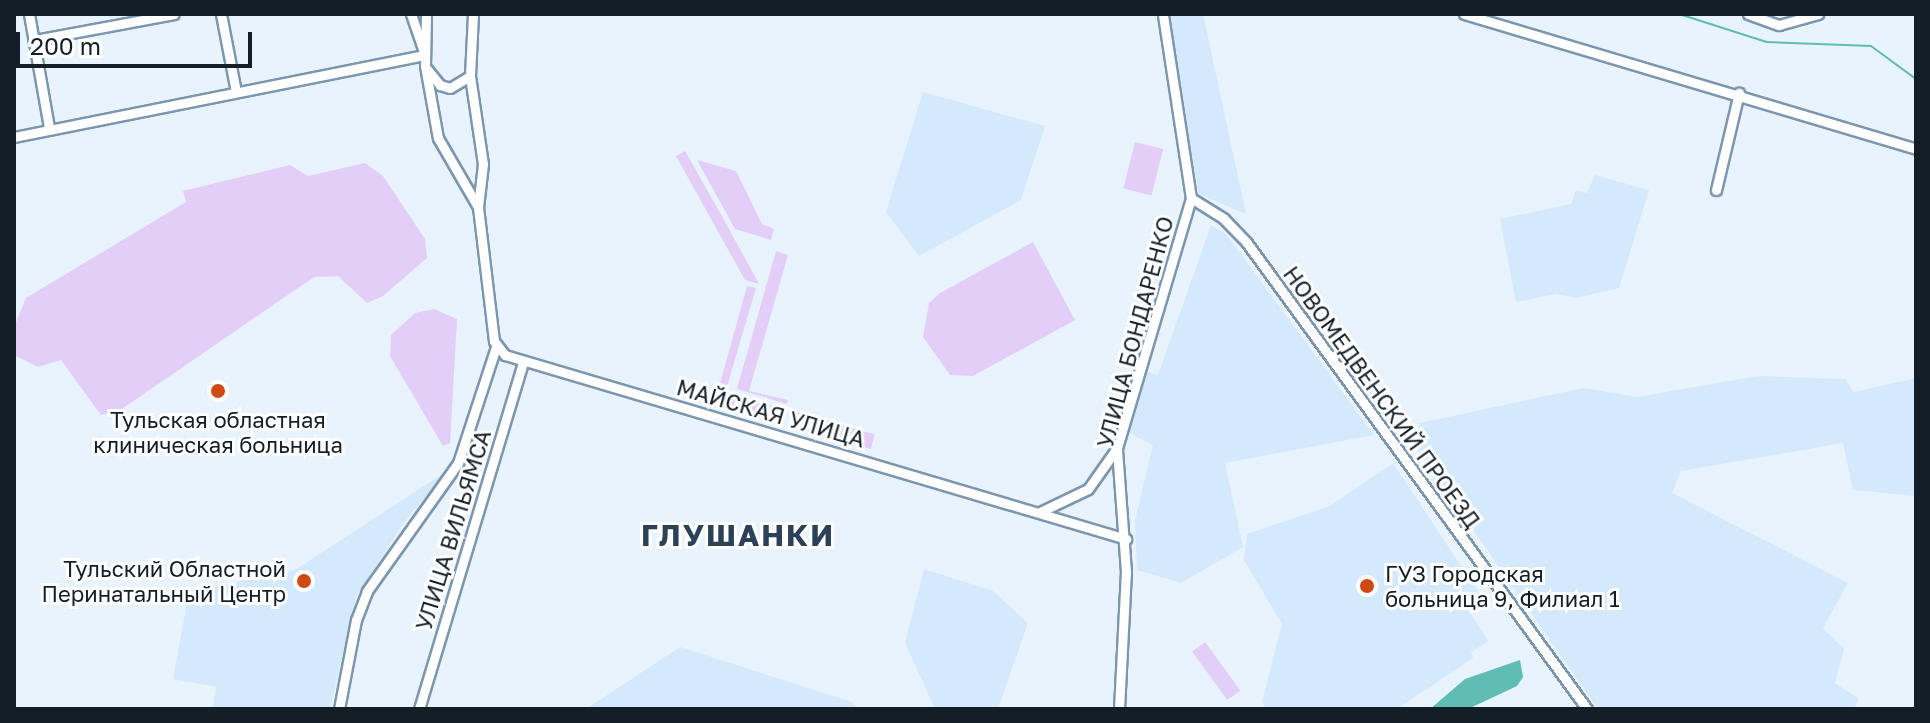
<!DOCTYPE html>
<meta charset="utf-8">
<style>
body{margin:0}
#map{position:relative;width:1930px;height:723px;overflow:hidden;background:#e8f3fe;font-family:"Golos Text",sans-serif}
div>[style]{position:absolute}
[style*='--x']{left:calc(var(--x)*1px);top:calc(var(--y)*1px);width:calc(var(--w)*1px);rotate:calc(var(--a)*1deg)}
.built>*{inset:0;background:#d5e9fd}
.green>*{inset:0;background:#e3cef8;transform-origin:0 0}
.water>*{inset:0;background:#5fbdb5}
.stream>*{height:2px;margin:-1px;padding:0 1px;transform-origin:1px;border-radius:1px;background:#5fbdb5}
.roads{filter:drop-shadow(2px 0 #7c96af) drop-shadow(-2px 0 #7c96af) drop-shadow(0 2px #7c96af) drop-shadow(0 -2px #7c96af)}
.minor>*{height:9px;margin:-4.5px;padding:0 4.5px;transform-origin:4.5px;border-radius:4.5px;background:#fff}
.dots>*{width:22px;height:22px;translate:-50% -50%;box-sizing:border-box;border:4px solid #fff;border-radius:50%}
span{translate:-50% -50%;white-space:nowrap;text-align:center;line-height:1.15;-webkit-text-stroke:6px #fff;paint-order:stroke}
.street-label{font-size:22px;color:#141e27}
.poi-label{font-size:22px;color:#141e27}
.right{translate:-100% -50%;text-align:right}
.left{translate:0 -50%;text-align:left}
.district-label{font-size:30px;color:#2b4157;font-weight:700;letter-spacing:2px}
.frame{position:absolute;inset:0;border:16px solid #141e27;pointer-events:none}
.scale{position:absolute;left:16px;top:32px;width:236px;height:36px;box-sizing:border-box;border:4px solid #141e27;border-top:0;padding-left:10px;font-size:24px;line-height:28px;white-space:nowrap;color:#141e27;-webkit-text-stroke:6px #fff;paint-order:stroke}
</style>
<div id="map">
<div class="built">
<i style="clip-path:polygon(1171px 14px,1203px 14px,1246px 214px,1199px 194px,1168px 37px)"></i>
<i style="clip-path:polygon(923px 92px,1045px 126px,1021px 200px,919px 256px,886px 212px)"></i>
<i style="clip-path:polygon(1595px 175px,1649px 190px,1619px 288px,1577px 298px,1556px 294px,1516px 302px,1500px 219px,1571px 204px,1576px 190px,1587px 193px)"></i>
<i style="clip-path:polygon(1211px 225px,1226px 234px,1374px 435px,1225px 463px,1243px 547px,1181px 583px,1137px 570px,1135px 521px,1153px 445px,1129px 433px,1143px 370px,1158px 375px)"></i>
<i style="clip-path:polygon(1758px 376px,1845px 379px,1854px 392px,1916px 378px,1916px 496px,1853px 490px,1843px 443px,1681px 471px,1672px 493px,1848px 583px,1823px 628px,1844px 649px,1835px 683px,1859px 699px,1854px 709px,1598px 709px,1414px 445px,1411px 425px,1583px 388px,1637px 397px)"></i>
<i style="clip-path:polygon(1393px 463px,1479px 593px,1468px 610px,1489px 641px,1471px 652px,1473px 658px,1397px 709px,1266px 709px,1262px 702px,1282px 624px,1244px 560px,1247px 534px,1330px 506px)"></i>
<i style="clip-path:polygon(447px 471px,402px 525px,356px 597px,330px 709px,212px 709px,217px 687px,173px 679px,189px 592px,295px 570px)"></i>
<i style="clip-path:polygon(924px 569px,993px 591px,1028px 623px,998px 709px,935px 709px,905px 643px)"></i>
<i style="clip-path:polygon(680px 647px,852px 702px,857px 709px,586px 709px)"></i>
</div>
<div class="green">
<i style="left:1135px;top:142px;width:29px;height:48px;rotate:14deg"></i>
<i style="clip-path:polygon(685px 151px,723px 218px,759px 284px,745px 280px,676px 156px)"></i>
<i style="clip-path:polygon(697px 160px,736px 171px,762px 224px,774px 229px,771px 240px,735px 229px)"></i>
<i style="clip-path:polygon(365px 163px,383px 176px,425px 239px,427px 258px,383px 296px,367px 303px,338px 276px,314px 277px,119px 411px,101px 415px,61px 360px,38px 367px,14px 355px,14px 327px,26px 298px,186px 202px,183px 191px,290px 165px,308px 176px)"></i>
<i style="clip-path:polygon(1033px 242px,1075px 320px,973px 376px,950px 375px,923px 337px,929px 303px,940px 293px)"></i>
<i style="clip-path:polygon(776px 251px,788px 255px,749px 391px,788px 400px,787px 404px,737px 389px)"></i>
<i style="clip-path:polygon(747px 286px,756px 288px,725px 393px,718px 391px)"></i>
<i style="clip-path:polygon(434px 309px,457px 319px,450px 443px,443px 446px,390px 356px,391px 335px,415px 313px)"></i>
<i style="left:733px;top:394px;width:56px;height:13px;rotate:17deg"></i>
<i style="left:796px;top:412px;width:82px;height:15px;rotate:16deg"></i>
<i style="left:1205px;top:642px;width:60px;height:16px;rotate:54deg"></i>
</div>
<div class="water">
<i style="clip-path:polygon(1520px 660px,1523px 677px,1517px 686px,1468px 709px,1430px 709px,1465px 679px)"></i>
</div>
<div class="stream">
<i style="--x:1679;--y:14;--w:92;--a:17.7"></i>
<i style="--x:1767;--y:42;--w:104;--a:2.2"></i>
<i style="--x:1871;--y:46;--w:56;--a:36.3"></i>
</div>
<div class="roads">
<div class="minor">
<i style="--x:29;--y:14;--w:116;--a:80"></i>
<i style="--x:221;--y:14;--w:79;--a:79.1"></i>
<i style="--x:411;--y:14;--w:40;--a:71.1"></i>
<i style="--x:426;--y:14;--w:52;--a:91.1"></i>
<i style="--x:425;--y:66;--w:73;--a:79.8"></i>
<i style="--x:438;--y:138;--w:80;--a:59.9"></i>
<i style="--x:473;--y:14;--w:62;--a:92.8"></i>
<i style="--x:470;--y:76;--w:89;--a:81.6"></i>
<i style="--x:483;--y:164;--w:43;--a:96.6"></i>
<i style="--x:478;--y:207;--w:135;--a:83.2"></i>
<i style="--x:494;--y:341;--w:18;--a:52"></i>
<i style="--x:505;--y:355;--w:648;--a:16.5"></i>
<i style="--x:1464;--y:14;--w:472;--a:16.6"></i>
<i style="--x:1748;--y:14;--w:33;--a:20"></i>
<i style="--x:1779;--y:25;--w:41;--a:-15.8"></i>
<i style="--x:34;--y:40;--w:142;--a:-10.5"></i>
<i style="--x:427;--y:69;--w:21;--a:51"></i>
<i style="--x:440;--y:85;--w:10;--a:17"></i>
<i style="--x:450;--y:88;--w:23;--a:-31"></i>
<i style="--x:14;--y:137;--w:419;--a:-11.3"></i>
<i style="--x:1716;--y:190;--w:100;--a:-76.7"></i>
<i style="--x:1191;--y:198;--w:39;--a:32"></i>
<i style="--x:1224;--y:219;--w:33;--a:46"></i>
<i style="--x:1247;--y:243;--w:577;--a:53.88"></i>
<i style="--x:1040;--y:512;--w:53;--a:-25.6"></i>
<i style="--x:1088;--y:489;--w:50;--a:-54.7"></i>
<i style="--x:339;--y:709;--w:91;--a:-79.2"></i>
<i style="--x:356;--y:620;--w:31;--a:-69"></i>
<i style="--x:367;--y:591;--w:157;--a:-54.6"></i>
<i style="--x:458;--y:463;--w:122;--a:-71.9"></i>
<i style="--x:419;--y:709;--w:362;--a:-73.3"></i>
<i style="--x:1119;--y:709;--w:137;--a:-87.1"></i>
<i style="--x:1126;--y:572;--w:124;--a:-94.2"></i>
<i style="--x:1117;--y:448;--w:261;--a:-73.5"></i>
<i style="--x:1191;--y:198;--w:186;--a:-98.7"></i>
</div>
</div>
<div class="dots">
<i style="left:218px;top:391px;background:#d04914"></i>
<i style="left:304px;top:581px;background:#d04914"></i>
<i style="left:1367px;top:586px;background:#d04914"></i>
</div>
<div class="street-label">
<span style="left:1135px;top:332px;rotate:-75deg">УЛИЦА БОНДАРЕНКО</span>
<span style="left:1382px;top:397px;rotate:54deg">НОВОМЕДВЕНСКИЙ ПРОЕЗД</span>
<span style="left:771px;top:413px;rotate:16deg">МАЙСКАЯ УЛИЦА</span>
<span style="left:453px;top:530px;rotate:-73deg">УЛИЦА ВИЛЬЯМСА</span>
</div>
<div class="poi-label">
<span style="left:218px;top:432px">Тульская областная<br>клиническая больница</span>
<span class="right" style="left:286px;top:581px">Тульский Областной<br>Перинатальный Центр</span>
<span class="left" style="left:1385px;top:586px">ГУЗ Городская<br>больница 9, Филиал 1</span>
</div>
<div class="district-label">
<span style="left:738px;top:535px">ГЛУШАНКИ</span>
</div>
<div class="frame"></div>
<div class="scale">200 m</div>
</div>
